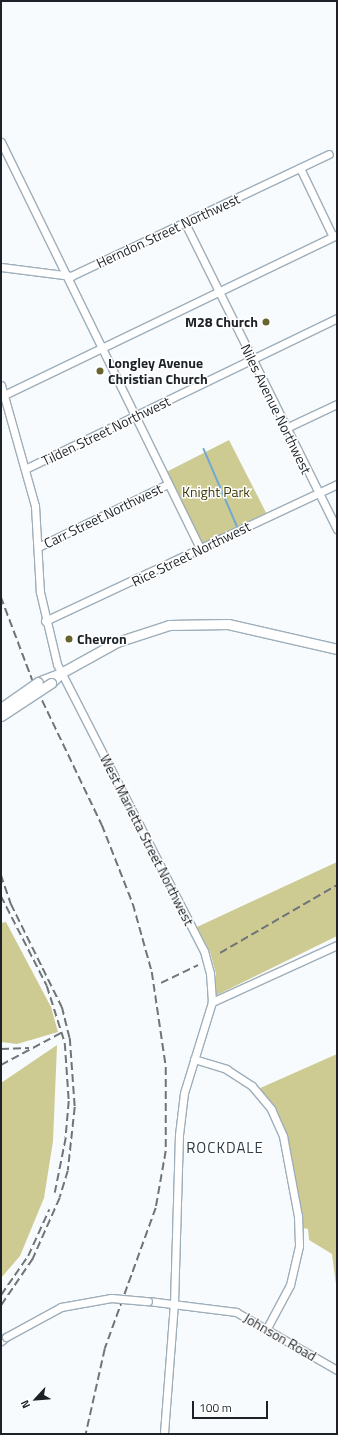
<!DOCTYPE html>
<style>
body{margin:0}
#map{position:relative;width:338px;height:1435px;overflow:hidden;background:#f7fbfd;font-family:"Titillium Web",sans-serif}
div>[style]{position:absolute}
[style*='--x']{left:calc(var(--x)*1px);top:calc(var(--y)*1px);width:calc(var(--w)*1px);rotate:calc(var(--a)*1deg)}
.green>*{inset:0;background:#cdca92;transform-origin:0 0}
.stream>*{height:1.5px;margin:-0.75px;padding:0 0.75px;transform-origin:0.75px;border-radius:0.75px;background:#71a9d2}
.roads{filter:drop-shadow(1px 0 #9eaeba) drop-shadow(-1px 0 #9eaeba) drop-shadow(0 1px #9eaeba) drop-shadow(0 -1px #9eaeba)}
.minor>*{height:7px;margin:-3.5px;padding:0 3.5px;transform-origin:3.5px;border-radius:3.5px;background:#fff}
.major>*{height:9px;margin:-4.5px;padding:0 4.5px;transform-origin:4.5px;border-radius:4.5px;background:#fff}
.rail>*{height:1.5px;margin-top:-0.75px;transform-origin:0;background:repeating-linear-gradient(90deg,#6f7478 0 8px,transparent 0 12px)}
.bridges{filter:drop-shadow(1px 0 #9eaeba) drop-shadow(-1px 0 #9eaeba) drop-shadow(0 1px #9eaeba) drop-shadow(0 -1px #9eaeba)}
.minor-bridge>*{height:7px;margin:-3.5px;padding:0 3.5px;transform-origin:3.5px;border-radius:3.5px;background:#fff}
.major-bridge>*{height:9px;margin:-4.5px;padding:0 4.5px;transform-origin:4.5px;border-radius:4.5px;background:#fff}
.dots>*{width:11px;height:11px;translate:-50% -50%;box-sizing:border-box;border:2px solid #fff;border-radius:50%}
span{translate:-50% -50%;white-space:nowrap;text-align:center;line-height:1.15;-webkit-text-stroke:3px #fff;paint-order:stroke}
.street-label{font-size:14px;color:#1c2227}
.poi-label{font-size:14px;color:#1c2227;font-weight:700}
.right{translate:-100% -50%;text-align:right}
.left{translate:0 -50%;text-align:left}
.park-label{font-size:14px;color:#3f3b07}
.neighbourhood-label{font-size:15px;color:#2e3c46;letter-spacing:1px}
.frame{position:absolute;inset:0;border:2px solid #1c2227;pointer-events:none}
.north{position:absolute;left:16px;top:1379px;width:40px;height:40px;-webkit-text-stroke:3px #fff;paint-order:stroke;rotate:244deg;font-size:11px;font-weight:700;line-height:16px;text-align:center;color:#1c2227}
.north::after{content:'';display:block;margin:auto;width:14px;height:18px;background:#1c2227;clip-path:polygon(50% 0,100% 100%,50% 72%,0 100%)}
.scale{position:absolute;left:192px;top:1401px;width:76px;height:18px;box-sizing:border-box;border:2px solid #1c2227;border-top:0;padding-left:5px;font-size:12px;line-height:14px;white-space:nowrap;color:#1c2227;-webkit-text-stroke:3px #fff;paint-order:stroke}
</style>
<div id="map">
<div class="green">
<i style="left:229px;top:440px;width:82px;height:72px;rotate:63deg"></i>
<i style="clip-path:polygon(337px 862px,337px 936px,213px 997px,216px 974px,210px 952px,197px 927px)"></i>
<i style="clip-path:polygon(6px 922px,51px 1007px,58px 1032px,17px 1044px,1px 1042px,1px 923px)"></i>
<i style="clip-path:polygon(57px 1045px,53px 1141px,44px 1198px,20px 1256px,1px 1278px,1px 1083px)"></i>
<i style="clip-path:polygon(337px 1054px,337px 1292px,332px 1254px,309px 1240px,308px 1229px,298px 1227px,288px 1147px,258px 1089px)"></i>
</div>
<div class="stream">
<i style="--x:204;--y:449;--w:86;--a:66.7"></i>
</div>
<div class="roads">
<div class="minor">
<i style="--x:1;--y:142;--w:453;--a:63.9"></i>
<i style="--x:300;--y:168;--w:76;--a:64.4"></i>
<i style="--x:185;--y:223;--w:342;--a:63.6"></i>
<i style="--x:1;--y:267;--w:71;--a:7.3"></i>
<i style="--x:71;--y:276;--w:285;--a:-25.3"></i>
<i style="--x:1;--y:385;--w:126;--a:74.3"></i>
<i style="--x:35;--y:506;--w:86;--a:86.7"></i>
<i style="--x:40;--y:592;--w:74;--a:76.7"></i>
<i style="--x:57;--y:664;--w:322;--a:62.9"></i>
<i style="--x:204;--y:951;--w:23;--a:75"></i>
<i style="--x:210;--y:973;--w:29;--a:86"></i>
<i style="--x:212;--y:1002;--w:95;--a:107.1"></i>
<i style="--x:184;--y:1093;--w:42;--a:96.8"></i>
<i style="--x:179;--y:1135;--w:168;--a:91.7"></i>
<i style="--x:174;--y:1303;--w:131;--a:94.4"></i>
<i style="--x:4;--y:395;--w:369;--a:-25.7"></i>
<i style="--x:286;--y:428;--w:56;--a:-25.2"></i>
<i style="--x:25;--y:469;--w:347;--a:-25.8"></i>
<i style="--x:38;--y:547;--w:144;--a:-25.9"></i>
<i style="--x:45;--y:621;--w:323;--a:-25.1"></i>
<i style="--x:212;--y:1002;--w:137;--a:-24.5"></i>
<i style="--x:194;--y:1059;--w:34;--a:17"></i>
<i style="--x:226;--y:1069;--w:31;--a:33"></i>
<i style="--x:252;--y:1086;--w:30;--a:50"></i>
<i style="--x:271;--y:1109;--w:30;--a:66"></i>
<i style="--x:283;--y:1136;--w:81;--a:79.4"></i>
<i style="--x:298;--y:1216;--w:30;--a:88"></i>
<i style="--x:299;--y:1246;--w:40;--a:103"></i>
<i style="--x:290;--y:1285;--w:49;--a:118.1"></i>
<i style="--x:148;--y:1301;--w:89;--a:7.1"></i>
<i style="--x:236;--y:1312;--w:116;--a:29.9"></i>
<i style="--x:1;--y:1341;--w:6;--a:-39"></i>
</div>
<div class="major">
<i style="--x:38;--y:682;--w:25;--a:-21"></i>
<i style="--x:51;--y:683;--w:14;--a:-45"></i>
<i style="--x:61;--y:673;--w:64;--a:-29"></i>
<i style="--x:117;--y:642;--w:55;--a:-18.1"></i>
<i style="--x:169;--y:625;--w:59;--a:-1"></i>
<i style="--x:228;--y:624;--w:112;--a:12.9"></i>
</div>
</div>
<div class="rail">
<i style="--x:1;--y:597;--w:88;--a:69.3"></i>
<i style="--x:32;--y:679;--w:162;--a:64.4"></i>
<i style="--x:102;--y:825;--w:85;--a:68.6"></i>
<i style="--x:133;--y:904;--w:71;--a:74.4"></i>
<i style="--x:152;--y:972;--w:96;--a:81.6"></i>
<i style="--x:166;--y:1067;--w:84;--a:90"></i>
<i style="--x:166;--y:1151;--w:58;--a:100"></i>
<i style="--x:156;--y:1208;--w:150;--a:109.9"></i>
<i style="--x:105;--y:1349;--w:87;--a:102.6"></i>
<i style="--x:1;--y:875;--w:31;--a:71"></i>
<i style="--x:11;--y:904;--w:115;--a:63.7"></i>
<i style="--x:62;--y:1007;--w:32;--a:76"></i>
<i style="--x:70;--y:1038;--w:69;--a:85.9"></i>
<i style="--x:75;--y:1107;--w:64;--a:96.2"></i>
<i style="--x:68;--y:1171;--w:28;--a:107"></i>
<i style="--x:60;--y:1198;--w:67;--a:113.9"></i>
<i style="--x:33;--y:1259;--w:57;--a:124.2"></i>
<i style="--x:1;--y:896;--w:101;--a:62.9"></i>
<i style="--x:47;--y:986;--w:60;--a:72.5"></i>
<i style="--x:65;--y:1043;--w:58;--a:86.1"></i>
<i style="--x:69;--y:1101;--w:37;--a:95"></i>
<i style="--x:66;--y:1138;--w:56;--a:101.3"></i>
<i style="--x:220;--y:953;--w:135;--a:-30.2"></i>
<i style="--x:161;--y:983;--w:41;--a:-25.9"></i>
<i style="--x:1;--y:1049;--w:28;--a:-2"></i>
<i style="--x:1;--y:1065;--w:68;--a:-28.1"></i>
<i style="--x:1;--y:1295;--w:47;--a:-55.3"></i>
<i style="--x:28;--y:1256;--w:51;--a:-65.5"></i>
</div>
<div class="bridges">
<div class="minor-bridge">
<i style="--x:6;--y:1337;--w:63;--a:-28.6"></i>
<i style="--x:61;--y:1307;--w:51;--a:-10.2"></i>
<i style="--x:111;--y:1298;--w:37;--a:5"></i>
</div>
<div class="major-bridge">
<i style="--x:1;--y:708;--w:45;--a:-35.1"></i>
<i style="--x:1;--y:716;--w:60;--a:-33.4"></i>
</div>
</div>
<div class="dots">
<i style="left:266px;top:322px;background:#676430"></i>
<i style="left:100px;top:371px;background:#676430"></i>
<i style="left:69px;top:639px;background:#676430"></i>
</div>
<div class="street-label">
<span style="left:168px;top:231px;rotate:-25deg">Herndon Street Northwest</span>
<span style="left:276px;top:409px;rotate:64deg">Niles Avenue Northwest</span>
<span style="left:106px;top:431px;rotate:-26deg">Tilden Street Northwest</span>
<span style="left:103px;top:516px;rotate:-26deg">Carr Street Northwest</span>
<span style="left:191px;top:554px;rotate:-26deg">Rice Street Northwest</span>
<span style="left:147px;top:840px;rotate:63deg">West Marietta Street Northwest</span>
<span style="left:280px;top:1337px;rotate:30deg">Johnson Road</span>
</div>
<div class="poi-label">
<span class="right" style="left:258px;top:322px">M28 Church</span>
<span class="left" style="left:108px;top:371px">Longley Avenue<br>Christian Church</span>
<span class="left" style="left:77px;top:639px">Chevron</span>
</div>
<div class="park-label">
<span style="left:216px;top:492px">Knight Park</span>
</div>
<div class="neighbourhood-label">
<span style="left:225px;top:1148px">ROCKDALE</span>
</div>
<div class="frame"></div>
<div class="north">N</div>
<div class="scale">100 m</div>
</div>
